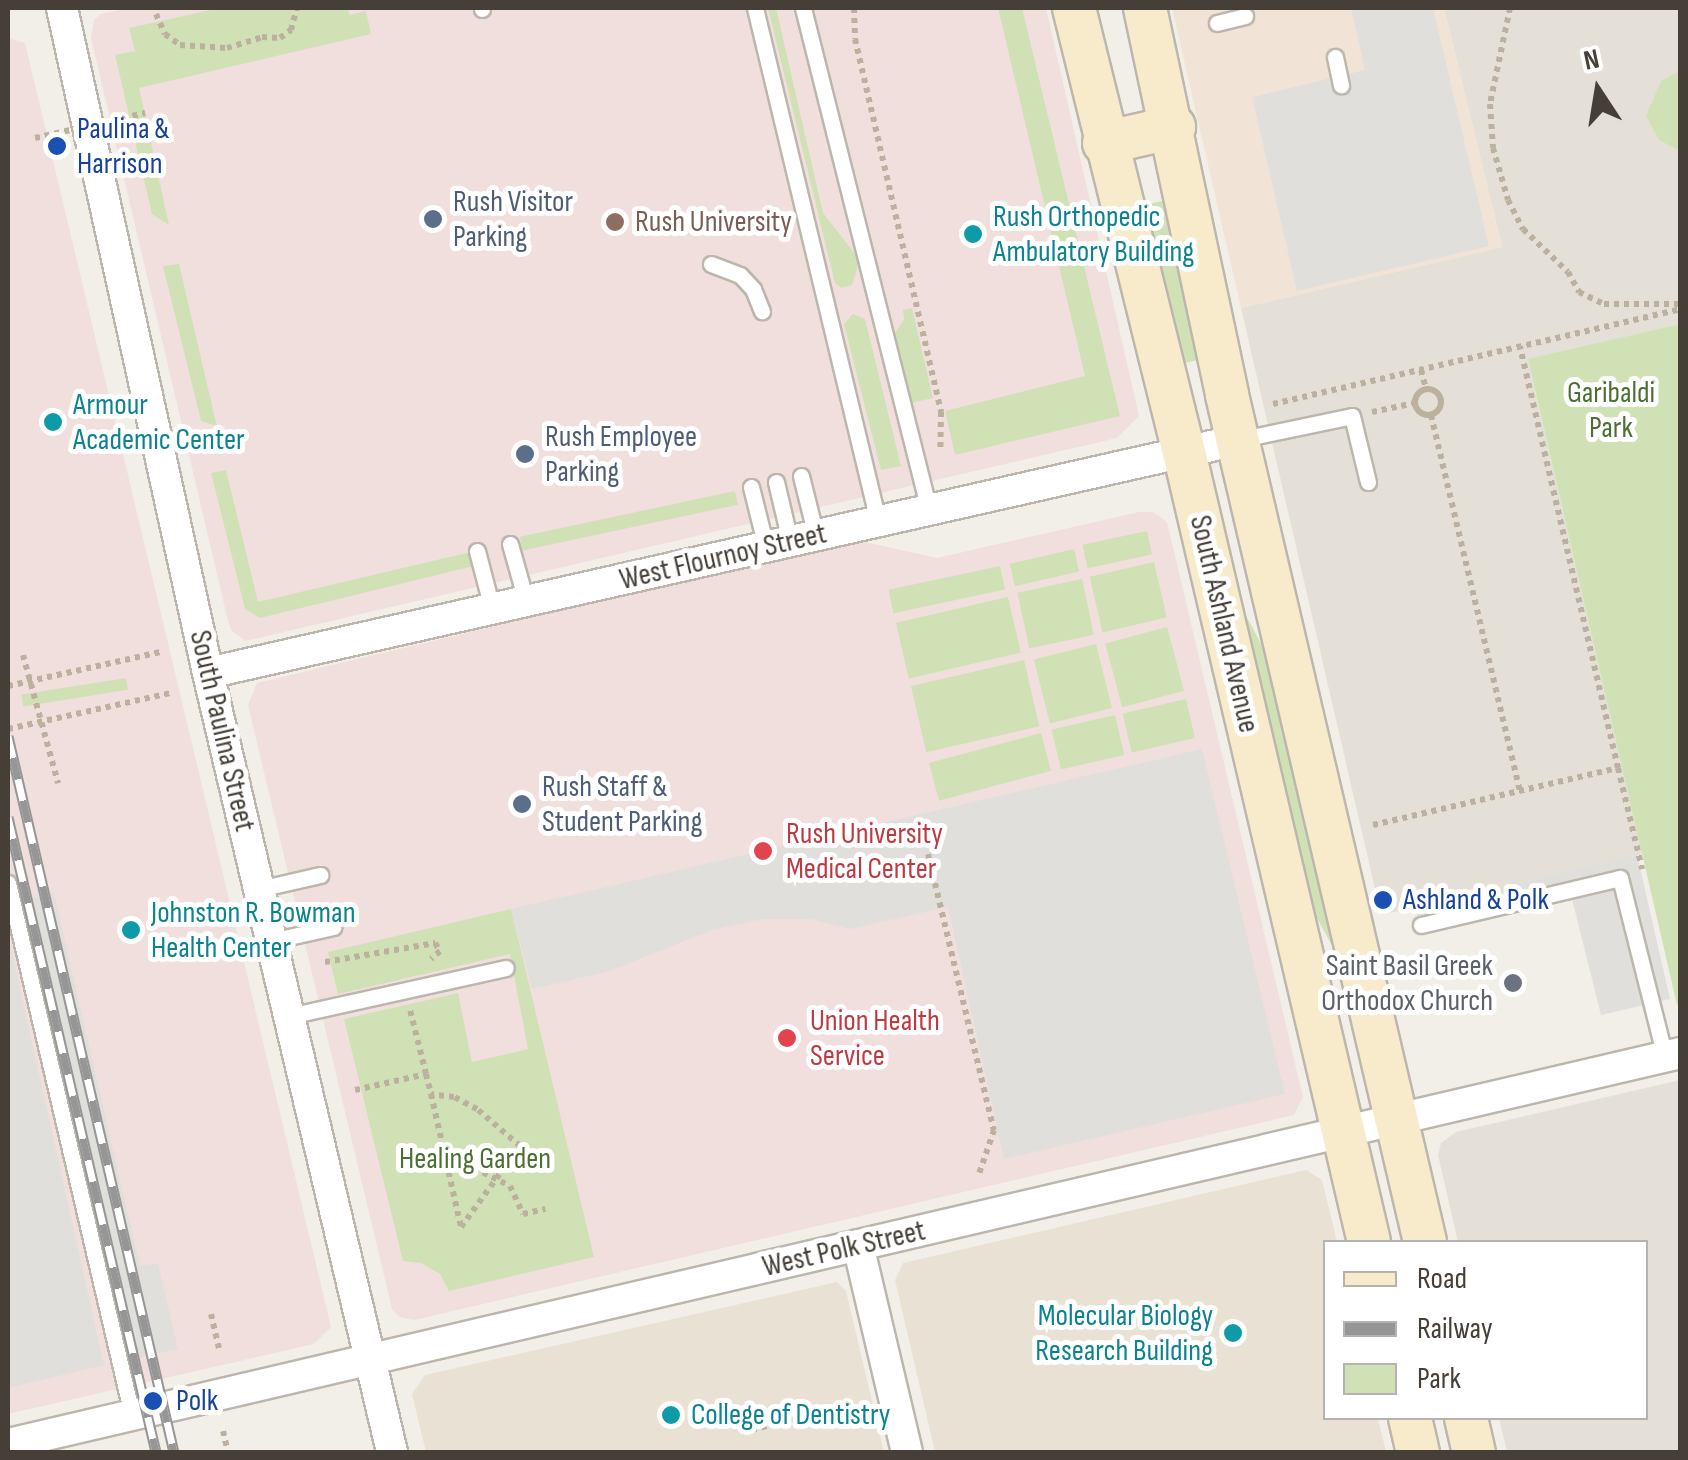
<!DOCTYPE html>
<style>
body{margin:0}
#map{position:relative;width:1688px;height:1460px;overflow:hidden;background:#f2efe8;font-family:"Sofia Sans Condensed",sans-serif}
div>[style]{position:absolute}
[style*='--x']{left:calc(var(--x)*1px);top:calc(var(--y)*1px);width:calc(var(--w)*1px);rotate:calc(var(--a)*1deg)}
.residential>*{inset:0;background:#e5e0d7}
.commercial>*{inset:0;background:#f1e4d6}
.education>*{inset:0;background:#e9e2d4}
.medical>*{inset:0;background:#f1dfdd}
.green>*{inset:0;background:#d0e1b6;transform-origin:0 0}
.parking>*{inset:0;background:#e1dfdc}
.path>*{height:6px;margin-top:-3px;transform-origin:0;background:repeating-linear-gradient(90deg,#bcb19f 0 5px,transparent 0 10px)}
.path>.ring{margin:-3px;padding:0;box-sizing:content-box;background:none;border:6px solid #bcb19f;border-radius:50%}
.roads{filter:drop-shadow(2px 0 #bcb6ac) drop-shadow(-2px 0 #bcb6ac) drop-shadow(0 2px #bcb6ac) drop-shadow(0 -2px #bcb6ac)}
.lane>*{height:15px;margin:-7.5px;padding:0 7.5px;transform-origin:7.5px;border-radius:7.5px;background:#fff}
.street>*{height:30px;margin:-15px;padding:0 15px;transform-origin:15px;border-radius:15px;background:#fff}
.secondary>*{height:42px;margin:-21px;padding:0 21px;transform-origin:21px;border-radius:21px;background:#f8ebcc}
.rail>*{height:11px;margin-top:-5.5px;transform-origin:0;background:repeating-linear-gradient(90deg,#fff 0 22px,#969696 0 44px);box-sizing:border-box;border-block:2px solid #969696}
.path-bridge>*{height:6px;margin-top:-3px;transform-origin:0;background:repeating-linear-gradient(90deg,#bcb19f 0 5px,transparent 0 10px)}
.dots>*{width:28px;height:28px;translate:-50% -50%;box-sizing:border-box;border:5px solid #fff;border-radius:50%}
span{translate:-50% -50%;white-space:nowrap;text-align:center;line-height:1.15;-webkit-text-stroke:10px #fff;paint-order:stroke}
.transit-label{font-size:30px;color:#164399}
.left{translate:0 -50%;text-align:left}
.service-label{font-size:30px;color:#4e5e75}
.culture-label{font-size:30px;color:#0d838f}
.right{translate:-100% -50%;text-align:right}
.education-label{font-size:30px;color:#785e54}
.park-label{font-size:30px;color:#4c7032}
.street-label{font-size:30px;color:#453f38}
.health-label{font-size:30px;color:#be3a42}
.worship-label{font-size:30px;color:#5b616d}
.frame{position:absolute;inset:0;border:10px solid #453f38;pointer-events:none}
.legend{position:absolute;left:1323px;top:1240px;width:325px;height:180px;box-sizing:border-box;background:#fff;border:2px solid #b5b2af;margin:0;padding:12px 18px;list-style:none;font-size:30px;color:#453f38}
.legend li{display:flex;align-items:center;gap:20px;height:50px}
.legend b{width:50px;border:2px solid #b5b2af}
.north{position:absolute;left:1548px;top:40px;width:100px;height:100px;-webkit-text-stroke:8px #fff;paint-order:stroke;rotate:348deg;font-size:28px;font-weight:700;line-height:40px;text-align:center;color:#453f38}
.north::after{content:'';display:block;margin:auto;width:35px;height:45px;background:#453f38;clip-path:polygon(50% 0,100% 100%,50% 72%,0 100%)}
</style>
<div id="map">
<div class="residential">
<i style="clip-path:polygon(1444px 8px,1680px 8px,1680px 324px,1528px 360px,1643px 854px,1381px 915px,1241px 308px,1502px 247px)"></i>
<i style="clip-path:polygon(1680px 1080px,1680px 1452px,1507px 1452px,1499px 1418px,1646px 1418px,1646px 1242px,1458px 1242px,1438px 1155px,1441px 1143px,1456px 1132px)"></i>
</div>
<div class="commercial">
<i style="clip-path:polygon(1172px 8px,1444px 8px,1502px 247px,1241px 308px)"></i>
</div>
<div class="education">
<i style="clip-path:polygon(1306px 1170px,1322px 1180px,1337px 1242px,1326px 1242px,1326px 1418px,1378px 1418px,1386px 1452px,935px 1452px,895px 1280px,903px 1263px)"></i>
<i style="clip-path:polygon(837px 1282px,846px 1291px,884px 1452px,426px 1452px,412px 1394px,425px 1375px)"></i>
</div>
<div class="medical">
<i style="clip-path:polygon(130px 8px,1046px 8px,1139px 416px,1117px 438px,245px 641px,231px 630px,228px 621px,91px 38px,94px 20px,100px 14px)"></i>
<i style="clip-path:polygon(8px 38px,25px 43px,331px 1327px,314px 1344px,8px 1414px)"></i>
<i style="clip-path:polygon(1139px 512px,1153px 512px,1167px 522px,1303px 1097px,1294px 1115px,414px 1320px,399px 1317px,392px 1309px,248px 705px,257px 683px,856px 540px,937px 558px)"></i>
</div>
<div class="green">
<i style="clip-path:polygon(220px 8px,347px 8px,350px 15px,366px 11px,371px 34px,139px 88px,169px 225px,152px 214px,115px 55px,135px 51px,129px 28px)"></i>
<i style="clip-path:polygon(768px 8px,776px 8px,823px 213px,855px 254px,858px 265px,852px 285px,841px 288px,835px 283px)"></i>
<i style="clip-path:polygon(998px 8px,1022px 8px,1120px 416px,955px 455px,945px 411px,1085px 376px)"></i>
<i style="clip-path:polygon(1680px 71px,1680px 151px,1659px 140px,1646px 116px,1661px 81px)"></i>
<i style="left:1162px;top:201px;width:163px;height:16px;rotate:77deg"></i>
<i style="clip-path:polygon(179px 264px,214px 414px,217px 426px,201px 421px,163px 266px)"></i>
<i style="clip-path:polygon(912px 308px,933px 398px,911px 403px,895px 333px,904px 320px,903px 310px)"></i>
<i style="clip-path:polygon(853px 314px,865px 319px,901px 466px,881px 470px,844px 324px)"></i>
<i style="clip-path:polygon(1680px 324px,1680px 1004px,1677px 1005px,1528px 359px)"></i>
<i style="clip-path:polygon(226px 470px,258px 602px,471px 552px,474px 566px,260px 618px,245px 609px,211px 473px)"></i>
<i style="left:735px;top:491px;width:14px;height:220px;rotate:78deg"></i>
<i style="left:1147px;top:531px;width:24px;height:66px;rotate:78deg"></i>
<i style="left:1074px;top:549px;width:23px;height:66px;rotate:77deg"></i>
<i style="left:1154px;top:562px;width:57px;height:66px;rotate:77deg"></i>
<i style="left:1000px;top:566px;width:24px;height:114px;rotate:78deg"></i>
<i style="left:1082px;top:579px;width:57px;height:66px;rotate:78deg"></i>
<i style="left:1008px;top:597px;width:57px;height:115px;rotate:77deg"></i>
<i style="clip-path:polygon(1248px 619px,1272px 665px,1336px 943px,1331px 944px,1309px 903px,1244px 620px)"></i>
<i style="left:1167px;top:627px;width:66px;height:64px;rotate:75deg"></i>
<i style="left:1096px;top:644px;width:66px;height:64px;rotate:76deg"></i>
<i style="left:1024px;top:660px;width:68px;height:116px;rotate:77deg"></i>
<i style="left:126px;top:678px;width:12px;height:106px;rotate:81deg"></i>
<i style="left:1186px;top:699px;width:40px;height:65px;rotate:77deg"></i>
<i style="left:1115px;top:715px;width:41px;height:65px;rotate:77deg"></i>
<i style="left:1041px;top:733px;width:39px;height:116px;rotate:75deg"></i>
<i style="clip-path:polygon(511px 909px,594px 1257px,449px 1291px,440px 1274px,421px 1263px,403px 1261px,344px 1019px,458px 993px,472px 1062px,528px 1049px,510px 954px,338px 994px,328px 952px)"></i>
</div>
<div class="parking">
<i style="clip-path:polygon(1351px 8px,1433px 8px,1489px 246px,1297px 291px,1252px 97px,1365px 70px)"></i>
<i style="clip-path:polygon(1202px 749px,1285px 1094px,1004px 1159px,948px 907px,850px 929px,810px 919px,763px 919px,712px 930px,607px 972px,532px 989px,511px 909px)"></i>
<i style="clip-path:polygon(1637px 855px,1670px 999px,1601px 1015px,1572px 899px,1421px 935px,1415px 907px)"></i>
<i style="clip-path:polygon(54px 893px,140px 1266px,158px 1263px,178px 1349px,119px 1362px,12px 903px)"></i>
<i style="clip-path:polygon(8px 934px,104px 1365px,8px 1388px)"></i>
</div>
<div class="path">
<i style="--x:854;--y:8;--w:31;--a:88"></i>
<i style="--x:855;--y:39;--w:383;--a:77"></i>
<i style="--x:941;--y:412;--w:39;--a:91"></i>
<i style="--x:1510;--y:8;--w:98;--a:101.8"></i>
<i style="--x:1490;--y:104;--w:44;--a:86.1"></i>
<i style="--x:1493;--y:148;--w:54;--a:73.9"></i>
<i style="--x:1508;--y:200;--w:33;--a:63"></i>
<i style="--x:1523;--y:229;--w:62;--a:43.7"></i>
<i style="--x:1568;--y:272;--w:23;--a:61"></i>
<i style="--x:1579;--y:292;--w:28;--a:26"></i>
<i style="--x:1604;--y:304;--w:76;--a:0"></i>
<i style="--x:156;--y:14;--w:22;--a:66"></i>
<i style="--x:165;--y:34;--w:19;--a:36"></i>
<i style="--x:180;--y:45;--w:47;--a:3.7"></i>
<i style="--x:227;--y:48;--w:37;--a:-17"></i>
<i style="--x:262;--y:37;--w:18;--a:3"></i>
<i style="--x:280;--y:38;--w:14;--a:-36"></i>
<i style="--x:291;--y:30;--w:23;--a:-75"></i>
<i style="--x:1421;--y:370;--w:20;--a:75"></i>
<i class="ring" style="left:1415px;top:389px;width:20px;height:20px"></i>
<i style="--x:1273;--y:404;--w:418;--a:-13.1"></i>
<i style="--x:1372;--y:412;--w:44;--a:-11.8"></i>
<i style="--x:1431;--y:415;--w:386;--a:76.7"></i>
<i style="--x:8;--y:686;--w:156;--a:-12.6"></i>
<i style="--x:8;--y:729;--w:166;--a:-12.5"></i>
<i style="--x:1618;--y:768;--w:104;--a:76.6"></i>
<i style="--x:1373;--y:825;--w:252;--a:-13.1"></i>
<i style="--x:1618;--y:768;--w:433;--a:-103.1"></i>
<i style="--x:928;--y:854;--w:284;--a:76.6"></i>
<i style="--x:994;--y:1130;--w:46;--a:108.8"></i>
<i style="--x:325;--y:962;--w:112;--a:-9.8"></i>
<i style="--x:435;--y:943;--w:9;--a:58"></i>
<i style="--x:440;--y:951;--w:12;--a:138"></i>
<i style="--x:426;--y:1074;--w:21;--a:76"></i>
<i style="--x:431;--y:1094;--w:136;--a:77.3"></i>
<i style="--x:461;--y:1227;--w:100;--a:-53.9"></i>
<i style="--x:520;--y:1146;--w:57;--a:-139.3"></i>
<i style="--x:477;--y:1109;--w:26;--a:-152"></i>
<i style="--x:454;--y:1097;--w:23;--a:-173"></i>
<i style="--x:355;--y:1090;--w:73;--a:-12.7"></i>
<i style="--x:426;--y:1074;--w:66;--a:-104"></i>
<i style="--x:447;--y:1165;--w:27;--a:6"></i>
<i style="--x:474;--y:1168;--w:40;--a:26.6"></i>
<i style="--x:510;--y:1186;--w:31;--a:65"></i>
<i style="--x:523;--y:1214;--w:23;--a:-13"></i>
<i style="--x:211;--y:1314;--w:39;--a:77"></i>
<i style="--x:223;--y:1431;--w:22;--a:77"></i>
<i style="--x:742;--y:1432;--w:113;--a:-13.3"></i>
</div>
<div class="roads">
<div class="lane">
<i style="--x:755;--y:8;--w:528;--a:76.52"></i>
<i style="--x:803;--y:8;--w:518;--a:75.91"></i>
<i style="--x:482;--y:9;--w:1;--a:-90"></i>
<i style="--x:1217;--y:23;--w:29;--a:-14"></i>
<i style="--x:1335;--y:57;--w:29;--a:78"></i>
<i style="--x:711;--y:264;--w:31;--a:21"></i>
<i style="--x:740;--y:275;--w:19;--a:47"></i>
<i style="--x:753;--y:289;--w:24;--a:68"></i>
<i style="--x:1242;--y:439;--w:112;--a:-11.8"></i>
<i style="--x:1352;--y:416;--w:68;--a:76.4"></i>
<i style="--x:801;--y:476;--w:62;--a:76"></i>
<i style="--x:776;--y:482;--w:61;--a:76.7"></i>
<i style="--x:751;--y:487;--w:62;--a:76"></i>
<i style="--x:510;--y:544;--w:59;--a:74.3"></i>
<i style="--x:477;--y:551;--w:59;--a:75.3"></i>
<i style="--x:8;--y:883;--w:546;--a:76.88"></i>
<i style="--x:259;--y:889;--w:63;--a:-12.9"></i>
<i style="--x:1421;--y:925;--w:204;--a:-13.3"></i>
<i style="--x:1620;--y:878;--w:185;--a:75.9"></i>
<i style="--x:271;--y:941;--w:64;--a:-12.7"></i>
<i style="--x:289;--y:1016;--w:222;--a:-12.5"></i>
</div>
<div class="street">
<i style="--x:62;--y:8;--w:681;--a:77.62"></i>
<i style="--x:208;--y:673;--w:800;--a:76.71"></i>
<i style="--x:208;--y:673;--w:1056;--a:-12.75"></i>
<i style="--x:858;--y:1245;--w:213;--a:76.7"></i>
<i style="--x:8;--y:1444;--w:1717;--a:-13.16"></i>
</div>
<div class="secondary">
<i style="--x:1074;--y:8;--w:457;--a:76.1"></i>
<i style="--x:1184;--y:452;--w:811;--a:76.82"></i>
<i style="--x:1145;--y:8;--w:396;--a:78"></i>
<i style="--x:1227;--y:395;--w:870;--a:76.84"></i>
<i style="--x:1104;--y:143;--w:72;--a:-12.9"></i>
<i style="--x:1410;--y:1418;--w:35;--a:77"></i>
<i style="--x:1466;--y:1418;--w:35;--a:77"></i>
</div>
</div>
<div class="rail">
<i style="--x:8;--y:736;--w:735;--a:76.95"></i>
<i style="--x:8;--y:817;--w:652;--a:76.88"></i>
</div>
<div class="path-bridge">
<i style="--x:35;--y:138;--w:113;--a:-12.8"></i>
<i style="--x:23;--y:655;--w:133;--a:74.7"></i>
</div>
<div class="dots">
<i style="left:57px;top:146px;background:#1a4fb4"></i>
<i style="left:433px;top:219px;background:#5c6f8a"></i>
<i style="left:615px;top:222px;background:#8d6e63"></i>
<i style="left:973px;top:234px;background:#0f9aa8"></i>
<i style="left:53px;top:422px;background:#0f9aa8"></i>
<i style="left:525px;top:454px;background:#5c6f8a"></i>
<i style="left:522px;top:804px;background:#5c6f8a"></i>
<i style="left:763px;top:851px;background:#e0444e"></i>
<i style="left:1383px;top:900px;background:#1a4fb4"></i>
<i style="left:131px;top:930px;background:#0f9aa8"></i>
<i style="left:1513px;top:983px;background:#6b7280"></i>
<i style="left:787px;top:1038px;background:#e0444e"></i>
<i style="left:1233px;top:1333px;background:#0f9aa8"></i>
<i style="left:153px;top:1401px;background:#1a4fb4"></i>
<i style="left:671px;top:1415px;background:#0f9aa8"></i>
</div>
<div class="transit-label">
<span class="left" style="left:77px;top:146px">Paulina &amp;<br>Harrison</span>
<span class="left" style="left:1403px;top:900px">Ashland &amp; Polk</span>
<span class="left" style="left:176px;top:1401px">Polk</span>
</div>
<div class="service-label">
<span class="left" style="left:453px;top:219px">Rush Visitor<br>Parking</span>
<span class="left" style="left:545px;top:454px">Rush Employee<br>Parking</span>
<span class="left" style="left:542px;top:804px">Rush Staff &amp;<br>Student Parking</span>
</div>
<div class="culture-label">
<span class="left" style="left:993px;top:234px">Rush Orthopedic<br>Ambulatory Building</span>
<span class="left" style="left:73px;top:422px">Armour<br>Academic Center</span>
<span class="left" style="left:151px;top:930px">Johnston R. Bowman<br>Health Center</span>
<span class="right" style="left:1213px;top:1333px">Molecular Biology<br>Research Building</span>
<span class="left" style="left:691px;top:1415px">College of Dentistry</span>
</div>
<div class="education-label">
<span class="left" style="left:635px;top:222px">Rush University</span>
</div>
<div class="park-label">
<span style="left:1611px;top:410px">Garibaldi<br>Park</span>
<span style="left:475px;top:1159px">Healing Garden</span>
</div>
<div class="street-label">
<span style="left:723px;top:557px;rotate:-13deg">West Flournoy Street</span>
<span style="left:1224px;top:624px;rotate:77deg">South Ashland Avenue</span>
<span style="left:222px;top:731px;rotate:77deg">South Paulina Street</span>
<span style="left:844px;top:1249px;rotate:-13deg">West Polk Street</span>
</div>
<div class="health-label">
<span class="left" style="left:786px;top:851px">Rush University<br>Medical Center</span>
<span class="left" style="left:810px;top:1038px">Union Health<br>Service</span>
</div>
<div class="worship-label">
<span class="right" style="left:1493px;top:983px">Saint Basil Greek<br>Orthodox Church</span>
</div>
<div class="frame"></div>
<ul class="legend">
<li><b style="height:12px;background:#f8ebcc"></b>Road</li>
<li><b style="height:12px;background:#969696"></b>Railway</li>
<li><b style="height:28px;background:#d0e1b6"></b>Park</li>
</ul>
<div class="north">N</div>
</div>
